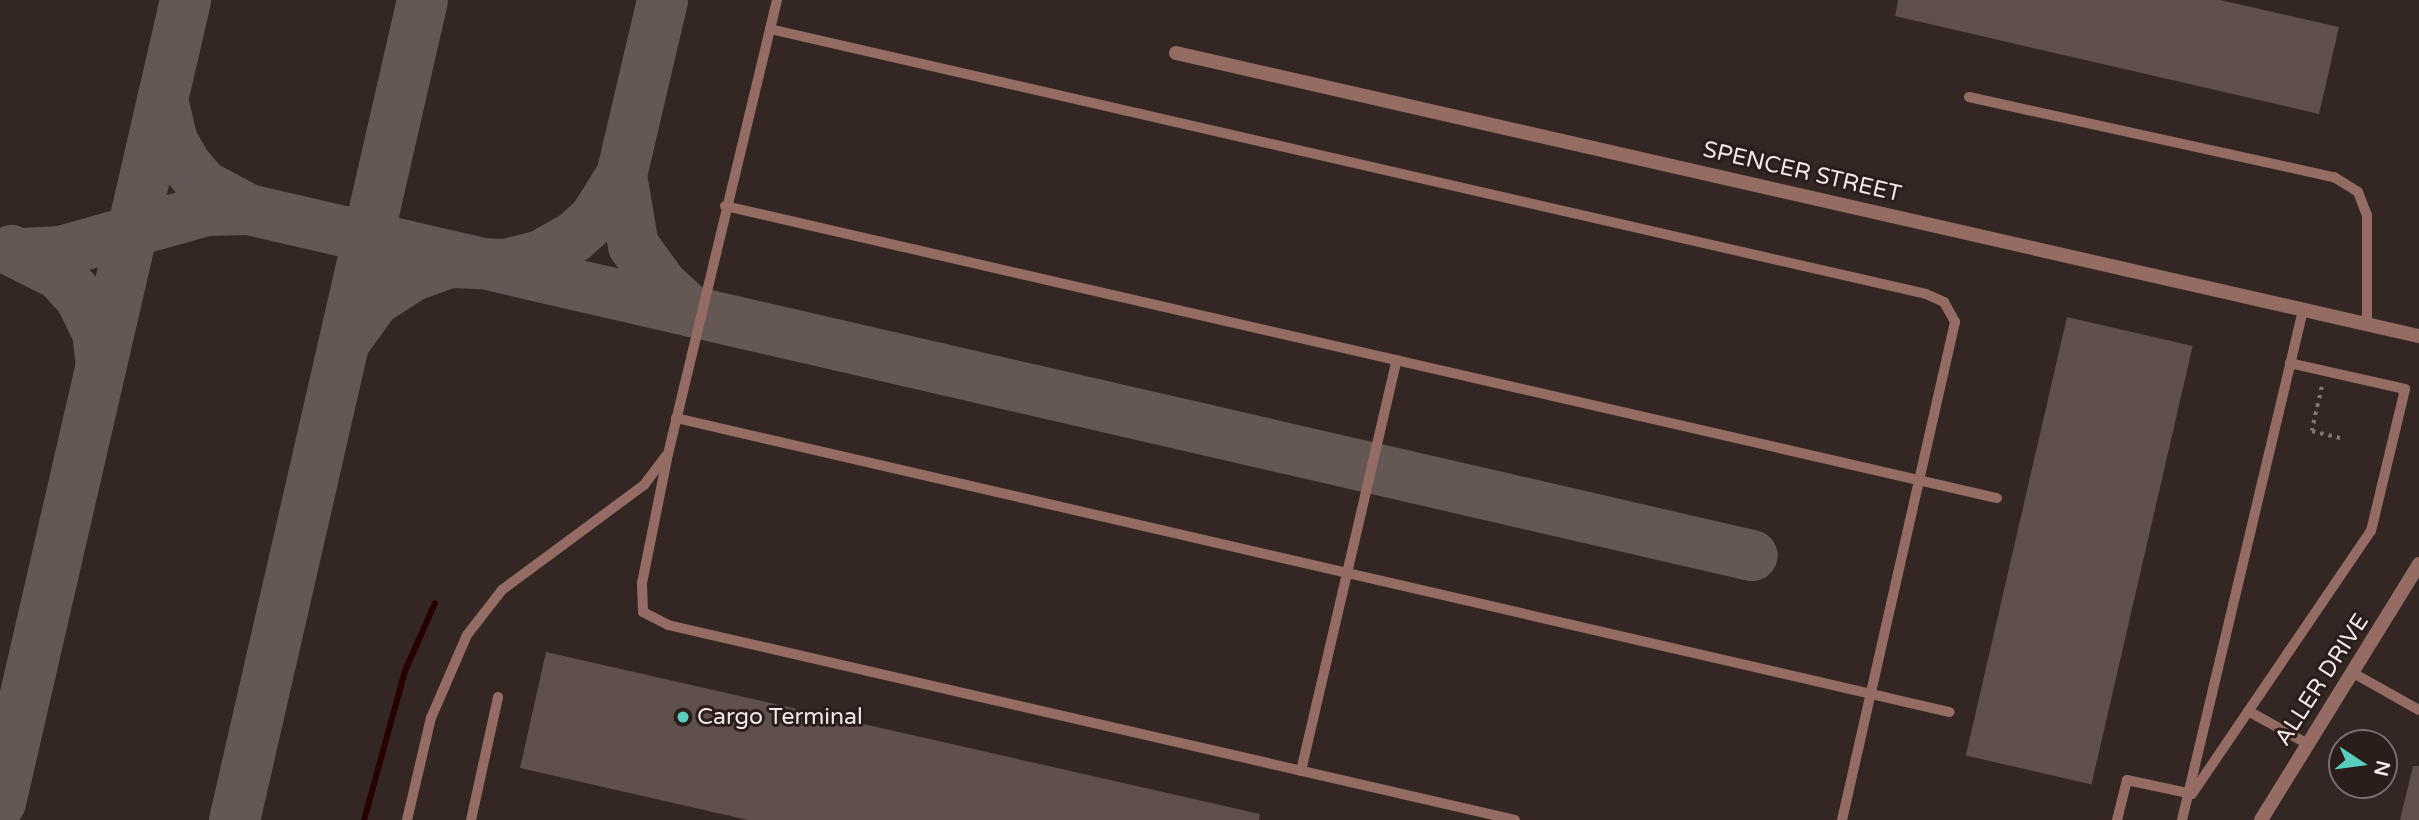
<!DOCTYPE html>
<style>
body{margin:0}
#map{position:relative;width:2419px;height:820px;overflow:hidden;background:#342623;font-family:"Varela Round",sans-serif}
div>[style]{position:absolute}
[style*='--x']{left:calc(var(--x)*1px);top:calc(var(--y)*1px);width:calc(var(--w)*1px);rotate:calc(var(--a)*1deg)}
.stream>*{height:6px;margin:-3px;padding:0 3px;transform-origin:3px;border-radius:3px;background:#260000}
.taxiway>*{height:51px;margin:-25.5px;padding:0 25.5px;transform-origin:25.5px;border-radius:25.5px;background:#645754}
.building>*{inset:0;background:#5f504c;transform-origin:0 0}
.path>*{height:3.5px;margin-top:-1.75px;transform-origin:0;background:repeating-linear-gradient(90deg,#827673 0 3.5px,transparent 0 8.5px)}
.lane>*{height:10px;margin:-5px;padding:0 5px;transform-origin:5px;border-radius:5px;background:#946c64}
.street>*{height:14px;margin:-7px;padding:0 7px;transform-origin:7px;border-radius:7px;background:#946c64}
.dots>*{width:19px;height:19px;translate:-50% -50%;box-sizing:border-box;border:4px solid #2a1d1a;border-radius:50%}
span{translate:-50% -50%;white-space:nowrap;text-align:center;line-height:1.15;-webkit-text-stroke:6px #2a1d1a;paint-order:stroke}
.street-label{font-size:23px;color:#f2e9e7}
.poi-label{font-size:23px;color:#f2e9e7}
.left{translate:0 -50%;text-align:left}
.north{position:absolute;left:2328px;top:729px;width:70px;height:70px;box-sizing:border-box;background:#2a1d1a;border:2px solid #7a6f6c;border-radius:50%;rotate:103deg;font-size:19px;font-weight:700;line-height:28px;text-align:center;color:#f2e9e7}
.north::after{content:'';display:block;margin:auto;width:24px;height:32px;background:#5acebc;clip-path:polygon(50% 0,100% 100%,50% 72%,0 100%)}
</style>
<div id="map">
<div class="stream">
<i style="--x:364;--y:820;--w:155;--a:-74.6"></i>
<i style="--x:405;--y:671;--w:74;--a:-66.2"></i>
</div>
<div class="taxiway">
<i style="--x:162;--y:99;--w:43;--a:76.6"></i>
<i style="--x:172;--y:141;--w:28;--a:60"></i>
<i style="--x:186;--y:165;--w:26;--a:50"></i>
<i style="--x:203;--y:185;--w:51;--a:28.1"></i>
<i style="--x:621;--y:175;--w:71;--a:80.3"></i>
<i style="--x:633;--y:245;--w:49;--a:54.1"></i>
<i style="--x:662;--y:285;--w:39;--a:42"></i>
<i style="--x:11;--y:250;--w:54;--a:26.6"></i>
<i style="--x:59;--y:274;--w:31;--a:48"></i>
<i style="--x:80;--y:297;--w:39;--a:64"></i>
<i style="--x:97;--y:332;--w:31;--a:83"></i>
<i style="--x:22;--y:253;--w:38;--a:-3"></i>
<i style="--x:60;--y:251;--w:152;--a:-15.7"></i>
<i style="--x:206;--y:210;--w:42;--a:-1.4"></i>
<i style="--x:248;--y:209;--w:1543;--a:12.96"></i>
<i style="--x:348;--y:336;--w:44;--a:-54.2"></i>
<i style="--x:374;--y:300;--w:46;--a:-32.7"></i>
<i style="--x:413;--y:275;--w:38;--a:-20"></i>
<i style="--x:449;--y:262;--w:56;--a:2"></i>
<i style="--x:505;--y:264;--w:36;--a:-14"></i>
<i style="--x:540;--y:255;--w:38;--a:-29"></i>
<i style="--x:573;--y:237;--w:28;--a:-42"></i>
<i style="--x:594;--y:218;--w:51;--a:-57.9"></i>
<i style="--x:621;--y:175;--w:180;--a:-76.8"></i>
<i style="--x:0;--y:802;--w:823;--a:-77.01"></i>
<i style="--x:234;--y:820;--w:841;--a:-77.09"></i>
</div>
<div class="building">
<i style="clip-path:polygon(1898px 0,2220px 0,2339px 27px,2319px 114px,1895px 16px)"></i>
<i style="left:2067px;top:317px;width:129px;height:450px;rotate:13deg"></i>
<i style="clip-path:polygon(546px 652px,1260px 814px,1259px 820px,748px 820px,520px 768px)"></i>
<i style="clip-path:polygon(2413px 766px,2419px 766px,2419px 820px,2400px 820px)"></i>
</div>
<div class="path">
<i style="--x:2322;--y:387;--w:45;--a:102.8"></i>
<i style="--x:2312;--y:431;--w:30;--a:14"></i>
</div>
<div class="lane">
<i style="--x:777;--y:0;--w:467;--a:103.5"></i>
<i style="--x:668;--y:454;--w:132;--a:101.4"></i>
<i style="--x:642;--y:583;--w:29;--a:88"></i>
<i style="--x:643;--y:612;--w:28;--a:27"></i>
<i style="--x:668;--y:625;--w:869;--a:12.96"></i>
<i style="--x:770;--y:29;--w:1186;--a:12.91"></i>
<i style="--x:1926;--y:294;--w:20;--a:24"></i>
<i style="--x:1944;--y:302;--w:23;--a:61"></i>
<i style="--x:1955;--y:322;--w:511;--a:102.78"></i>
<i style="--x:1969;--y:97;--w:374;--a:12.4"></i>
<i style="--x:2334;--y:177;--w:28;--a:32"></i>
<i style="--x:2358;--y:192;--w:25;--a:69"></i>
<i style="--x:2367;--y:215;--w:109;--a:90"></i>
<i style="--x:725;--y:206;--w:1305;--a:12.93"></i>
<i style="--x:676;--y:418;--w:1307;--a:13"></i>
<i style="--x:2355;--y:674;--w:73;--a:29.4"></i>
<i style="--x:2248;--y:711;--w:68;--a:28.8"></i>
<i style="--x:1301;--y:771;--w:422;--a:-76.9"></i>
<i style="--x:2192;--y:794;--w:318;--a:-55.8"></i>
<i style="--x:2371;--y:531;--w:146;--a:-76.5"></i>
<i style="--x:2405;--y:389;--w:118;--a:-167.3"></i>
<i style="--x:407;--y:820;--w:105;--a:-76.8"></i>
<i style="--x:431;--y:718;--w:90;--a:-66.6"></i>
<i style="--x:467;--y:635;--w:57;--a:-52.1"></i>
<i style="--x:502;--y:590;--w:177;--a:-36.5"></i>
<i style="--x:644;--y:485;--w:36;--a:-53"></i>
<i style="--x:471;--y:820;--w:126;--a:-77.6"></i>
<i style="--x:2117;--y:820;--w:41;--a:-76"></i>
<i style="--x:2127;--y:780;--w:66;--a:12.2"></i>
<i style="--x:2182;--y:820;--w:524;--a:-76.65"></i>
</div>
<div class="street">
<i style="--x:1176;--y:53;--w:1275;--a:12.83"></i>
<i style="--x:2261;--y:820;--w:301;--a:-58.3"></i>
</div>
<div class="dots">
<i style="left:683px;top:717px;background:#5acebc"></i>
</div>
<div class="street-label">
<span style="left:1802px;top:172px;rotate:13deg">SPENCER STREET</span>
<span style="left:2322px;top:680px;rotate:-57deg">ALLER DRIVE</span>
</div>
<div class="poi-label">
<span class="left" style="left:697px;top:717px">Cargo Terminal</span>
</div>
<div class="north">N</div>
</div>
